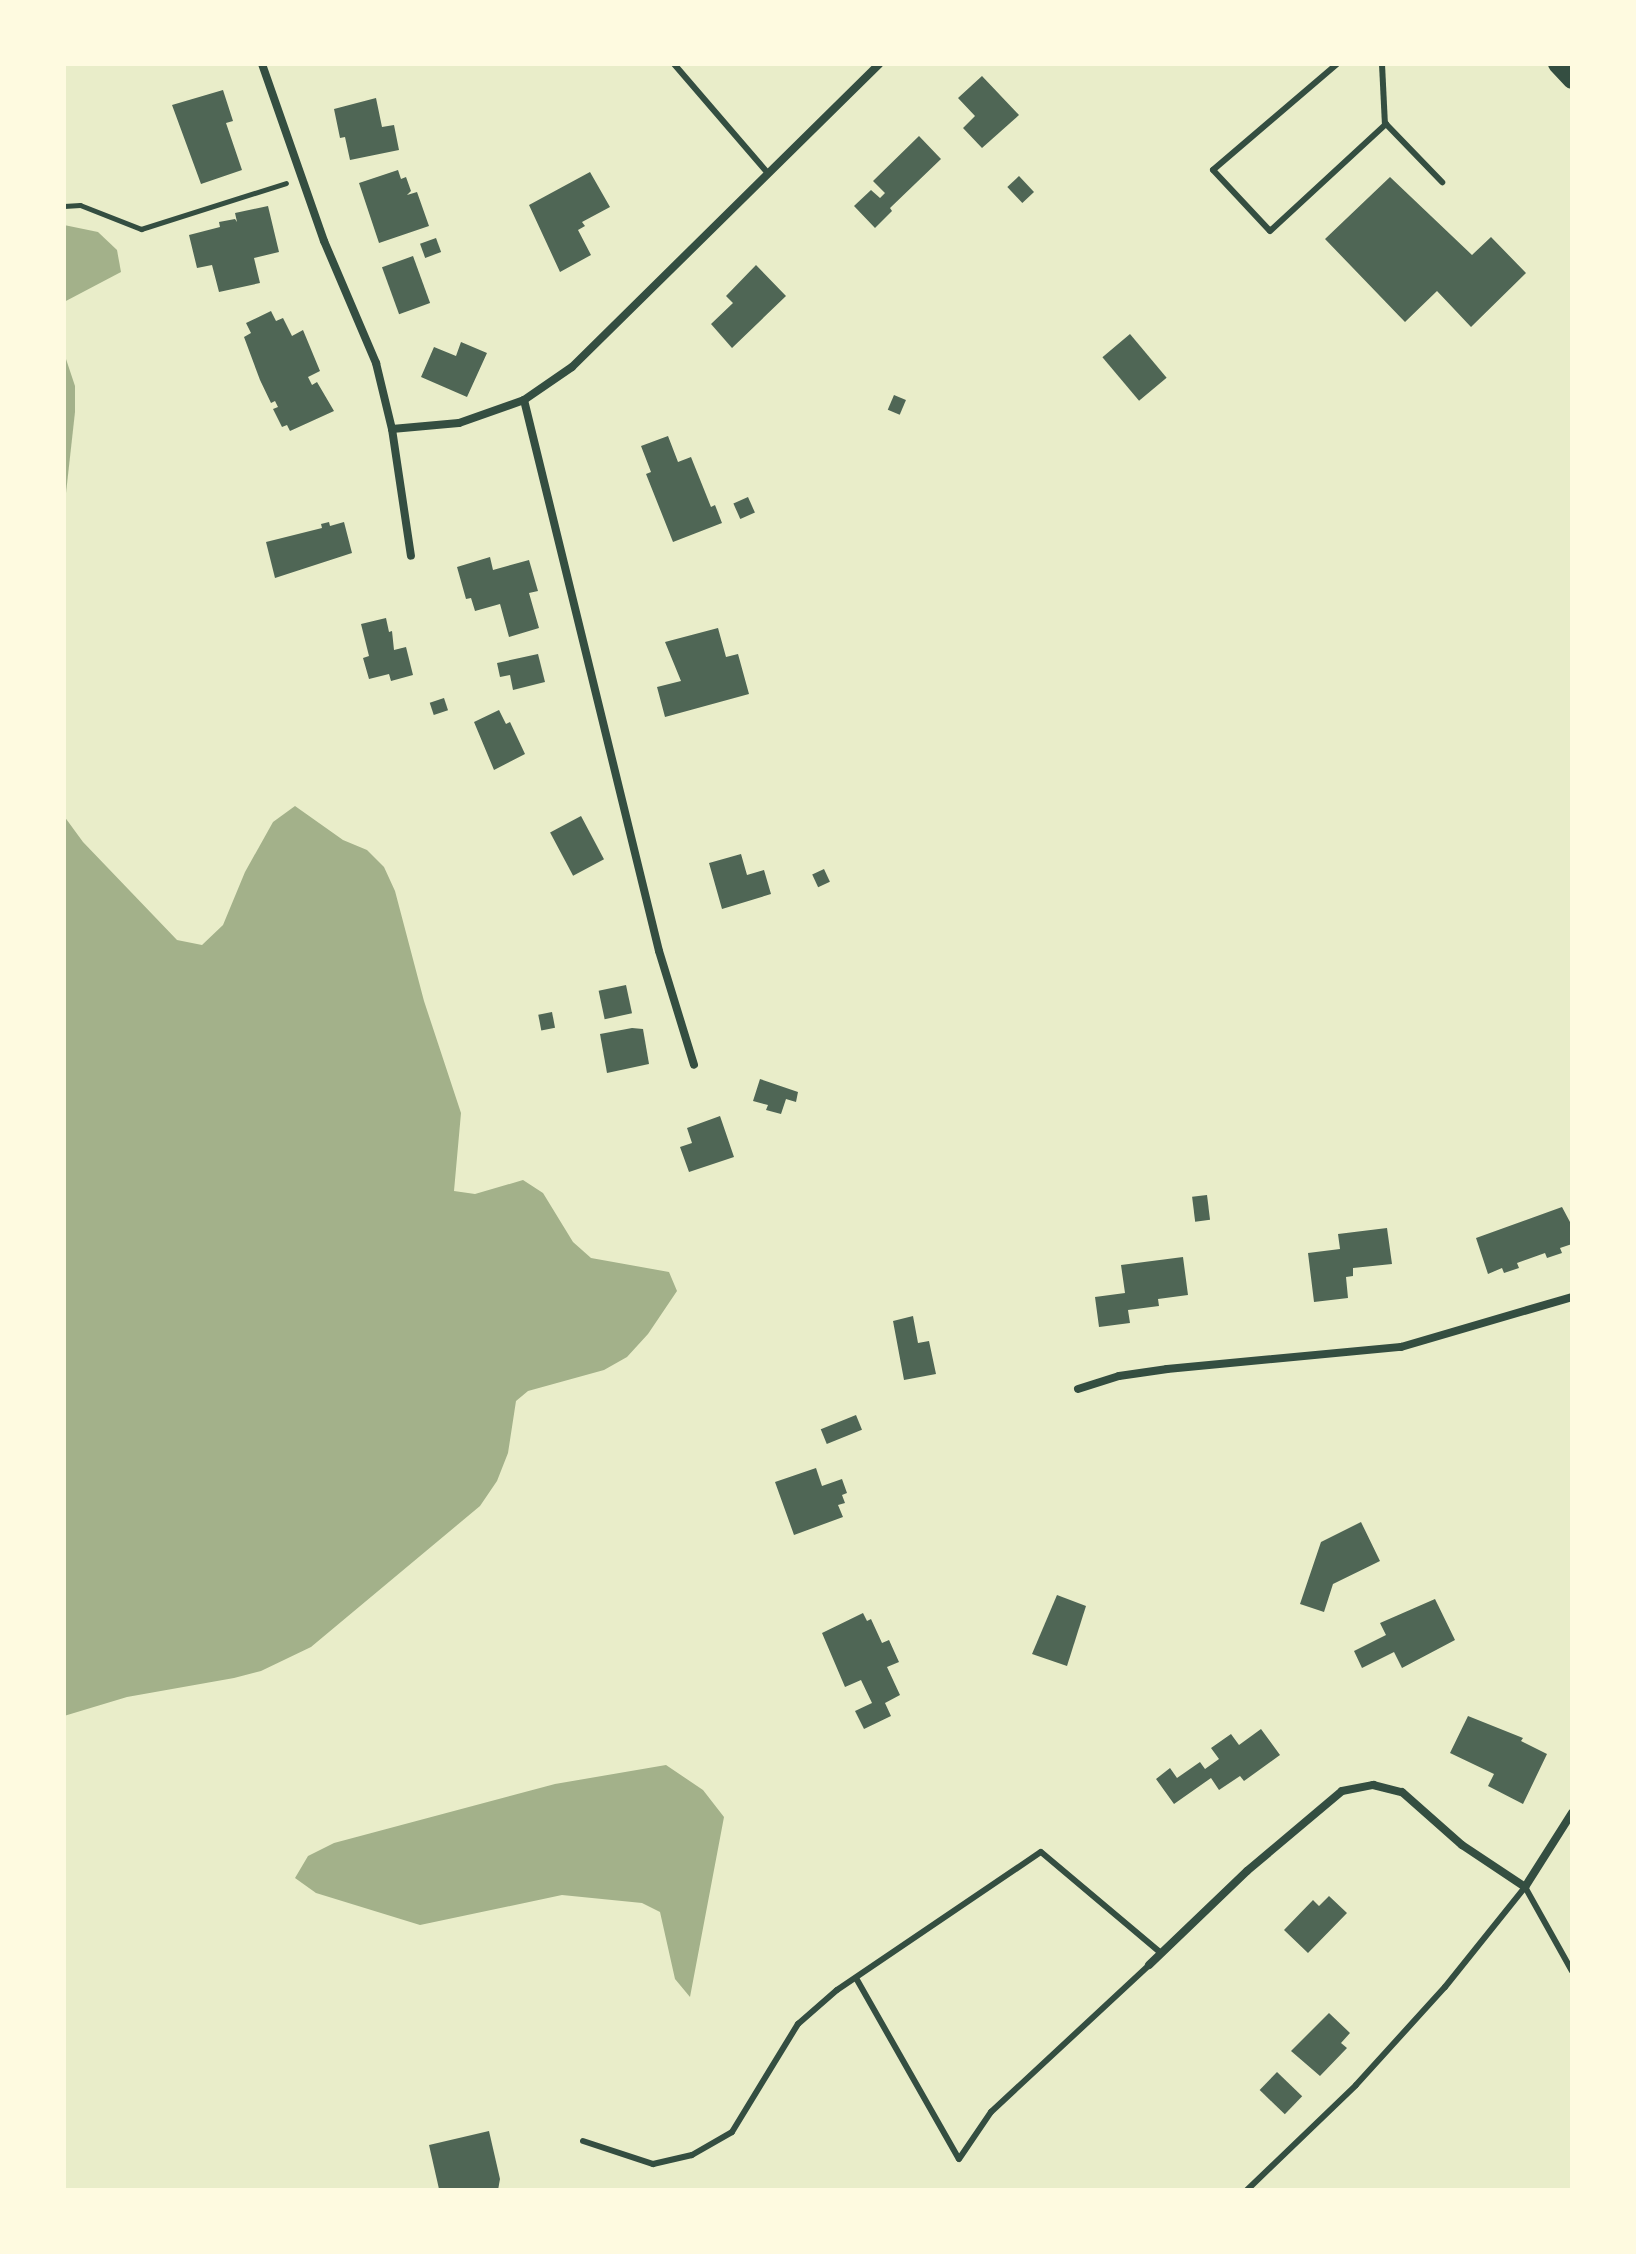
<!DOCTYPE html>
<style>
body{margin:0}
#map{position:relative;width:1636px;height:2254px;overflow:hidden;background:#e9edc9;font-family:Arial,sans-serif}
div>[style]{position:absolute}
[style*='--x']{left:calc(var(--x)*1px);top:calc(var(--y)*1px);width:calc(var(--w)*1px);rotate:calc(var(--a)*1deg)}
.water>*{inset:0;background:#a3b18a}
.building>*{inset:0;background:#4f6655;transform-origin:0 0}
.path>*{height:5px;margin:-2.5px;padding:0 2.5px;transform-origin:2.5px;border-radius:2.5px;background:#344e41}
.service>*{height:6px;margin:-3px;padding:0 3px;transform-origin:3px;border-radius:3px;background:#344e41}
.minor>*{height:8px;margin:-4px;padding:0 4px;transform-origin:4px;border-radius:4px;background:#344e41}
.primary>*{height:18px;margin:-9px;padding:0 9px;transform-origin:9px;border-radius:9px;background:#344e41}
span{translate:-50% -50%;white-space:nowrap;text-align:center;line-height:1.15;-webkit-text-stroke:8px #fefae0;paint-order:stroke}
.frame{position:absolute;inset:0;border:66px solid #fefae0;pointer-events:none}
</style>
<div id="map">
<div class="water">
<i style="clip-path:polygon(64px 225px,98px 232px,117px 250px,121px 272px,64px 302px)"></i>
<i style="clip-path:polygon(64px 353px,75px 386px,75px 412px,64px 511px)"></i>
<i style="clip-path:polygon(295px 806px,343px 840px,367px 850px,384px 867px,395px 891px,424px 1001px,461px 1113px,454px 1191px,475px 1194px,523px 1180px,543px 1193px,573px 1242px,591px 1258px,669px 1272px,677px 1291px,648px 1334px,627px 1357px,604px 1370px,528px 1391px,516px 1401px,508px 1453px,497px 1481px,480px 1506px,311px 1647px,261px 1671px,234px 1678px,127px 1697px,64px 1716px,64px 816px,83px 842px,177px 940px,202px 945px,223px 925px,245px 872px,273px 822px)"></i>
<i style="clip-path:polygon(666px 1765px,703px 1790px,724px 1817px,690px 1997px,675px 1979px,660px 1912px,642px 1903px,562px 1895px,420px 1925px,316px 1893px,295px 1878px,308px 1856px,334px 1843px,555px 1784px)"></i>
</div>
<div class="building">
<i style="clip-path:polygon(982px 76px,1019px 115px,982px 148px,963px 128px,975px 116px,958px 98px)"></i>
<i style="clip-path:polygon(223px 90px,233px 121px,226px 123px,242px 170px,201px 184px,172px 105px)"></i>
<i style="clip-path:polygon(376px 98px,382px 127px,394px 125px,399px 150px,350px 160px,345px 137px,340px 138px,334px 109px)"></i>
<i style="clip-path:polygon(919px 136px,941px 159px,890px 208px,892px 211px,875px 228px,854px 206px,871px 190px,880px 198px,885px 193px,873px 181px)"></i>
<i style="clip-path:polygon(398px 170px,401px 179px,406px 177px,411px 191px,407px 195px,417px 192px,429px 226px,379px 243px,359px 183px)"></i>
<i style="clip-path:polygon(590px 172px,610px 207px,582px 222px,585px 226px,578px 230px,591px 255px,560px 272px,529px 205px)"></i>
<i style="left:1019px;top:176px;width:22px;height:16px;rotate:47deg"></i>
<i style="clip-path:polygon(1390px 177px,1472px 255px,1491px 237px,1526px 273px,1471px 327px,1437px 291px,1405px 322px,1325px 239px)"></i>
<i style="clip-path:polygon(268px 206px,279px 252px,254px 258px,260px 283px,219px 292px,212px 265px,197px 268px,189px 235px,220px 227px,219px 222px,235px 219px,237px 222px,235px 213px)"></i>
<i style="left:436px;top:238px;width:15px;height:17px;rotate:70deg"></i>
<i style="left:413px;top:256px;width:50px;height:33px;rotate:70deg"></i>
<i style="clip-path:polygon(756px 265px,786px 296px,732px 348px,711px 324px,733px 303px,726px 296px)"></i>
<i style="clip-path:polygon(271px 311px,276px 321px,283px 318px,292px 336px,303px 330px,320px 371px,308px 377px,312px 385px,317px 382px,334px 411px,290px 431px,287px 425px,282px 427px,273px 409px,278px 407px,275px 401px,271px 403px,260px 380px,244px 337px,251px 333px,246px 323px)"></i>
<i style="left:1130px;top:334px;width:57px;height:36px;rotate:50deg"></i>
<i style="clip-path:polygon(461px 342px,487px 353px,467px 397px,421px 377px,434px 347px,456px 356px)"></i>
<i style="left:894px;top:395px;width:13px;height:16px;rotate:23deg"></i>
<i style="clip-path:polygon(668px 436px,678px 462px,691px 457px,711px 507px,715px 505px,722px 523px,673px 542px,646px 474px,651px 472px,641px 446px)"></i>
<i style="left:748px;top:497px;width:17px;height:16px;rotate:66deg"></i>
<i style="clip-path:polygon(329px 522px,330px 526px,344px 522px,352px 553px,275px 578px,266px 542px,322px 528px,321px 524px)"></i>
<i style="clip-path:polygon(490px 557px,493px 570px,529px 560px,538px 591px,529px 593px,539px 628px,509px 637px,500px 604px,475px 611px,471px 598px,466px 599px,457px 567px)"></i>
<i style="clip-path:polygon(386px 618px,389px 632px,392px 631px,394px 650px,406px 647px,413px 675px,391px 681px,389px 674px,369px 679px,363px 658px,369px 656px,361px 624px)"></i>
<i style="clip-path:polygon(718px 628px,726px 657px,738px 654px,749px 694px,665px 717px,657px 687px,681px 681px,665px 642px)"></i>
<i style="clip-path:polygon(538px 654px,545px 682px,513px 690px,510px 675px,500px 677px,497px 663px)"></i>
<i style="left:444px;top:698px;width:13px;height:15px;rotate:72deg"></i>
<i style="clip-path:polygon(499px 710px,506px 724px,510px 722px,525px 754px,494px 770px,474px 722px)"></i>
<i style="left:581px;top:816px;width:49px;height:35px;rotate:62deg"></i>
<i style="clip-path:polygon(741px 854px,747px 875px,764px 870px,771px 894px,722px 909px,709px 863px)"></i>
<i style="left:824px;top:869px;width:14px;height:13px;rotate:65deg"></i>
<i style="left:626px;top:985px;width:29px;height:28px;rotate:78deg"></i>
<i style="left:552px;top:1012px;width:16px;height:14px;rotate:79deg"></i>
<i style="clip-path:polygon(632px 1028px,643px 1029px,649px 1064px,607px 1073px,600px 1034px)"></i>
<i style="clip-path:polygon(760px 1079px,798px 1092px,796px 1102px,786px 1099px,781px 1114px,766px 1110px,768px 1105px,753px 1101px)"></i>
<i style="clip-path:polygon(720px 1116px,734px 1157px,689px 1172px,680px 1147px,692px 1143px,687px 1128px)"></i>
<i style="left:1207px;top:1195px;width:25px;height:15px;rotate:83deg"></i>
<i style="clip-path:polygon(1562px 1207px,1570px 1222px,1572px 1244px,1560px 1248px,1562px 1253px,1547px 1258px,1545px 1253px,1517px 1263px,1519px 1268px,1504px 1273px,1502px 1268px,1488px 1274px,1476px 1238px)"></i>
<i style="clip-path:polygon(1387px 1228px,1392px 1264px,1353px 1268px,1353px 1276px,1346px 1277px,1348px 1298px,1314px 1302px,1308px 1253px,1340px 1249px,1338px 1234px)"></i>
<i style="clip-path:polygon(1183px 1257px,1188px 1295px,1158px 1299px,1159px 1306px,1128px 1310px,1130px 1323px,1099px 1327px,1095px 1297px,1125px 1293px,1121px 1265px)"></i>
<i style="clip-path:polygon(913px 1316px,918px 1343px,929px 1341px,936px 1374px,904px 1380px,893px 1321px)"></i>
<i style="left:856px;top:1415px;width:16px;height:38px;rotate:68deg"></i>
<i style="clip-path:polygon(816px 1468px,822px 1486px,842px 1479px,847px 1493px,842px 1495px,845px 1503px,838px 1505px,843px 1517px,794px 1535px,775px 1482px)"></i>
<i style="clip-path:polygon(1361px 1522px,1380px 1561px,1333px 1584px,1324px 1612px,1300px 1604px,1321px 1542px)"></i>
<i style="clip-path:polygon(1057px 1595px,1086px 1606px,1067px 1666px,1032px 1654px)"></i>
<i style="clip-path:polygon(1435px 1599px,1455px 1640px,1402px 1668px,1394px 1652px,1362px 1668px,1354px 1651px,1386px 1635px,1380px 1623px)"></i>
<i style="clip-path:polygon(863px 1613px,867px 1621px,871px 1619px,882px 1643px,889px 1640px,899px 1662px,887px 1667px,900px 1695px,885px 1703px,891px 1716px,864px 1729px,855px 1711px,872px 1703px,861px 1680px,845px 1687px,822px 1633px)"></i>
<i style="clip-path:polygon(1468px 1716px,1523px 1738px,1521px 1741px,1547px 1754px,1523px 1804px,1488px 1786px,1494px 1774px,1450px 1753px)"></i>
<i style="clip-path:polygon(1261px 1729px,1280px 1755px,1244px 1781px,1240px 1776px,1219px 1790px,1211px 1778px,1174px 1804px,1156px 1779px,1170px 1768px,1177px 1778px,1200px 1762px,1205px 1769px,1219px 1759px,1211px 1748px,1231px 1734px,1239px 1745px)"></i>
<i style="clip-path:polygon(1329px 1896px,1347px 1913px,1308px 1953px,1284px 1930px,1313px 1900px,1319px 1906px)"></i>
<i style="clip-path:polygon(1329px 2013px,1350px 2033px,1341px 2043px,1347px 2048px,1320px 2076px,1291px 2051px)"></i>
<i style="left:1277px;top:2072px;width:35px;height:25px;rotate:44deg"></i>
<i style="clip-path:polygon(489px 2131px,500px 2179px,498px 2190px,439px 2189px,429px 2145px)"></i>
</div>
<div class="path">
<i style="--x:64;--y:206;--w:16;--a:-4"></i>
<i style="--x:80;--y:205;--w:66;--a:21.5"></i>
<i style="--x:141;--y:229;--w:152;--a:-17.6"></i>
</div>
<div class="service">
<i style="--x:674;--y:64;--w:143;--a:49.3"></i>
<i style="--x:1337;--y:64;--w:163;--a:139.5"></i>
<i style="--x:1213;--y:170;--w:83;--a:46.9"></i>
<i style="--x:1270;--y:231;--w:158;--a:-42.7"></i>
<i style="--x:1386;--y:124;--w:81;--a:46"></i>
<i style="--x:1382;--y:64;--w:61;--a:87.2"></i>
<i style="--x:856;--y:1978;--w:208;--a:60.4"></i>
<i style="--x:959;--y:2159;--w:57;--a:-55.8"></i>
<i style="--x:991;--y:2112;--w:216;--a:-42.9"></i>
<i style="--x:583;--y:2141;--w:74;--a:18.2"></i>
<i style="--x:653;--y:2164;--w:40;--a:-13"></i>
<i style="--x:692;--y:2155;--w:46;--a:-29.9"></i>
<i style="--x:732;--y:2132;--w:127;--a:-58.6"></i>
<i style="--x:798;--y:2024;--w:52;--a:-41.1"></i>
<i style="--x:837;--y:1990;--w:246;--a:-34.1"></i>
<i style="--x:1041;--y:1852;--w:157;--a:40.1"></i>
<i style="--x:1247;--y:2190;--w:151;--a:-43.9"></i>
<i style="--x:1356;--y:2085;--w:132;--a:-47.8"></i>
<i style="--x:1445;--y:1987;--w:128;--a:-51.3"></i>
<i style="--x:1525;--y:1887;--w:96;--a:60.8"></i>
</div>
<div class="minor">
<i style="--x:262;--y:64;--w:188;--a:70.7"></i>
<i style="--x:324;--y:241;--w:133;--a:66.9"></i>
<i style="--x:376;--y:363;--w:68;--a:76.4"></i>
<i style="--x:392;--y:429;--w:128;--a:81.5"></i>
<i style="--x:524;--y:400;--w:567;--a:76.23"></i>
<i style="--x:659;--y:951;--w:119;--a:72.9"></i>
<i style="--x:392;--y:429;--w:67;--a:-5.1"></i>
<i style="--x:459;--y:423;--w:69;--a:-19.5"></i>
<i style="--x:524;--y:400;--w:58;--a:-34.5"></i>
<i style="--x:572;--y:367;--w:431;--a:-44.6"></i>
<i style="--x:1078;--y:1389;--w:43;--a:-17.6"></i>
<i style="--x:1119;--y:1376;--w:49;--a:-8.3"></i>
<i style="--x:1167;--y:1369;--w:235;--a:-5.4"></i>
<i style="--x:1401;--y:1347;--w:178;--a:-16.3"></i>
<i style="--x:1149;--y:1965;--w:136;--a:-43.8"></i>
<i style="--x:1247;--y:1871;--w:124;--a:-40.1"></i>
<i style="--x:1342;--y:1791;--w:32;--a:-11"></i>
<i style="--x:1373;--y:1785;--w:30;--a:14"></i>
<i style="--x:1402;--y:1792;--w:80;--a:41.5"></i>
<i style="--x:1462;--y:1845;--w:76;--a:33.7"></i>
<i style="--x:1525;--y:1887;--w:88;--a:-57.6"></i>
</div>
<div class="primary">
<i style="--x:1557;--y:64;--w:22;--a:47"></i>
</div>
<div class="frame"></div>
</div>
